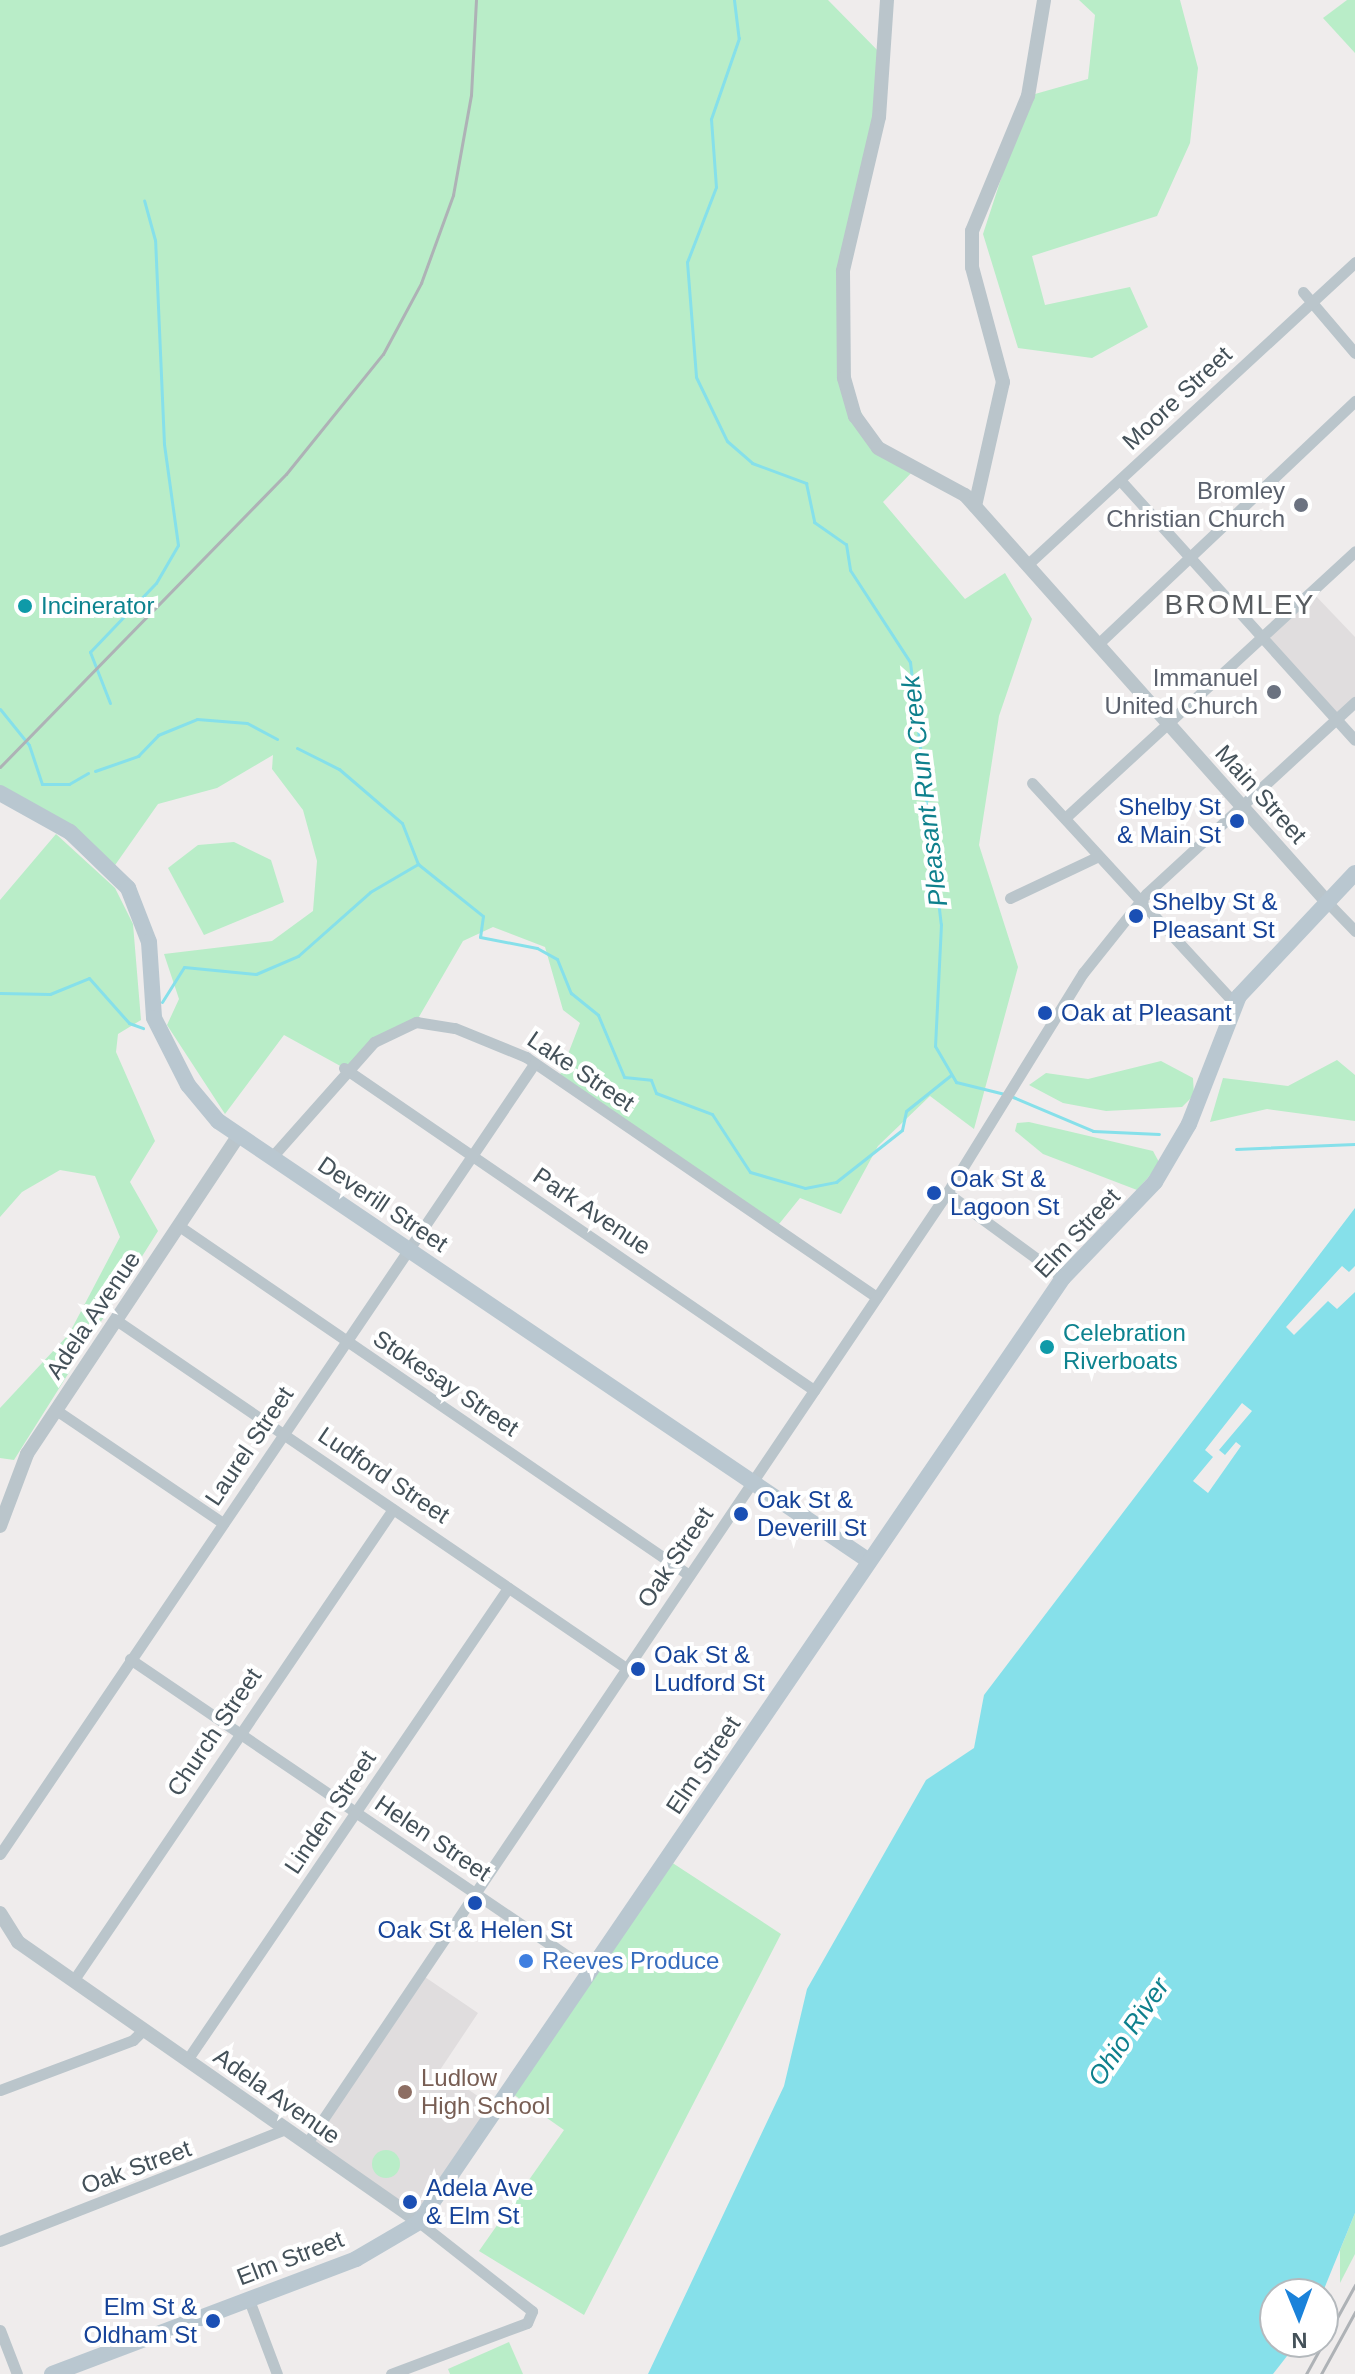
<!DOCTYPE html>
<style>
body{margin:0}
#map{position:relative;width:1355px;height:2374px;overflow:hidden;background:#efecec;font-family:Helvetica,sans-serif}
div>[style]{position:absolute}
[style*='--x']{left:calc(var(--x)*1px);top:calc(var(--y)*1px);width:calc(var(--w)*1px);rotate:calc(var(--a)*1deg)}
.education>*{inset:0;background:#e0ddde}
.green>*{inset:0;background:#b9edc8}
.round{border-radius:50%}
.water>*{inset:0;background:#86e0ea}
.pier>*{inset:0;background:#efecec}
.stream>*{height:3px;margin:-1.5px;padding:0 1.5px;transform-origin:1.5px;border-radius:1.5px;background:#86e0ea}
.minor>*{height:11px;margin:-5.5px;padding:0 5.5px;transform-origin:5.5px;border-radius:5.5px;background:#bac5cb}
.tertiary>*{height:14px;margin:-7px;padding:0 7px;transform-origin:7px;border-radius:7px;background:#bac5cb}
.secondary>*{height:16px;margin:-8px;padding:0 8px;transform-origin:8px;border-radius:8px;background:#b9c7d0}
.rail>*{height:3px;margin:-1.5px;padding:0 1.5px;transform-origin:1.5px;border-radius:1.5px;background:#aeb2b6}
.dots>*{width:22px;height:22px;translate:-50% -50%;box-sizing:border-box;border:4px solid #fff;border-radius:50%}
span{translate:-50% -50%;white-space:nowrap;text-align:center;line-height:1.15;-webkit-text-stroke:8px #fff;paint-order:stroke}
.street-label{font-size:24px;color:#445159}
.worship-label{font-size:24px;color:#5b616d}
.right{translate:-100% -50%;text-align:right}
.culture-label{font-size:24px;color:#0d838f}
.left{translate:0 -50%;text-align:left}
.transit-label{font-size:24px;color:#164399}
.shop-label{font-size:24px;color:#366cbe}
.education-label{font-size:24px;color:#785e54}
.water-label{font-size:26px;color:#0e808d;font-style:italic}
.quarter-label{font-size:28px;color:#595d61;letter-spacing:2px}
.north{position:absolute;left:1259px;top:2278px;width:80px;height:80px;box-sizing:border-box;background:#fff;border:2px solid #b4b9bd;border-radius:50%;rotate:179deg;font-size:22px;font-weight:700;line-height:32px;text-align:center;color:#445159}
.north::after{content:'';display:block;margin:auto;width:28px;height:36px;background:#1a82da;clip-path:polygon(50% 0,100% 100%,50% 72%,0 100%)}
</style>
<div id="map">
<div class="education">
<i style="clip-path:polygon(1313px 593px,1355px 637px,1355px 702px,1337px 720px,1265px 641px)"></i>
<i style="clip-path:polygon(419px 1973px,478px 2013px,440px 2070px,498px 2110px,419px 2222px,307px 2143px)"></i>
</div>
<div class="green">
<i style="clip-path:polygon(0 0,828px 0,887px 60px,843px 271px,845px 378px,878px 448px,916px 468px,883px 502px,965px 599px,1005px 573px,1032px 619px,999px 716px,979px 845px,1018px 967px,974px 1129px,930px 1096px,878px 1146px,841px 1214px,800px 1198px,775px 1229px,558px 1080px,580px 1023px,563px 1010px,545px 947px,493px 927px,463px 941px,416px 1022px,344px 1068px,284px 1035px,225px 1114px,167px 1025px,179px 999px,164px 954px,272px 941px,313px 911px,317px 861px,303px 810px,272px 769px,273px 755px,217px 788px,158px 804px,113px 868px,0 792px)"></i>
<i style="clip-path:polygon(1079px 0,1180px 0,1198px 68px,1190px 143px,1157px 216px,1032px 256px,1045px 305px,1130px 287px,1148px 327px,1092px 358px,1018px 348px,983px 234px,1028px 96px,1088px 79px,1095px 15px)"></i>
<i style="clip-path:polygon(1347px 0,1355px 0,1355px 53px,1323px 18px)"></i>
<i style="clip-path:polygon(56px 834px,115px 888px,133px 924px,141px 1020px,118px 1034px,116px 1052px,155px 1141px,130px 1182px,158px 1231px,14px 1460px,0 1458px,0 1408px,69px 1334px,120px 1237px,95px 1176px,60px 1170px,22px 1192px,0 1217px,0 900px)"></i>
<i style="clip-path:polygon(234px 842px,271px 860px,284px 902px,204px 935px,168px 868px,198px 845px)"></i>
<i style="clip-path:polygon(1337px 1060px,1355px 1075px,1355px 1121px,1267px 1109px,1210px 1122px,1223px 1078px,1288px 1086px)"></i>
<i style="clip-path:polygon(1161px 1061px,1193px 1078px,1194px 1095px,1182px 1107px,1106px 1111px,1063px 1103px,1029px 1085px,1046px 1073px,1088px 1079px)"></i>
<i style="clip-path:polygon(1029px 1122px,1153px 1151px,1160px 1164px,1137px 1190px,1043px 1154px,1015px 1131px,1017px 1123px)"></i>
<i style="clip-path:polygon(668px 1860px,781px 1934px,584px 2315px,479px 2251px,564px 2130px,510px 2092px)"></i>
<i class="round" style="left:372px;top:2150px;width:28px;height:28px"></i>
<i style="clip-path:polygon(1355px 2213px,1355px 2254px,1340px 2283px,1340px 2250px)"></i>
<i style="clip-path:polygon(509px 2342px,523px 2374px,450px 2374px,448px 2369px)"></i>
</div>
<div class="water">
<i style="clip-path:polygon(1355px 1208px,1355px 2213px,1322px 2294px,1275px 2294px,1275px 2342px,1298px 2342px,1273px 2374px,648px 2374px,784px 2086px,807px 1989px,926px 1780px,974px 1748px,984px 1695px)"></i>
</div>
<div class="pier">
<i style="clip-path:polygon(1342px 1266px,1349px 1272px,1355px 1266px,1355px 1292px,1337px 1309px,1328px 1301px,1294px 1335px,1286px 1327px)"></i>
<i style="clip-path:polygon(1242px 1403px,1252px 1411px,1219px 1450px,1225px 1455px,1236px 1442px,1241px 1446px,1208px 1493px,1193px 1481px,1213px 1457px,1205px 1450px)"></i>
</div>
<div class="stream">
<i style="--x:734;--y:0;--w:38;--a:83"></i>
<i style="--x:739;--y:38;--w:86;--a:109.1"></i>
<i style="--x:711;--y:119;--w:68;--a:85.8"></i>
<i style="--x:716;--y:187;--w:80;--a:111.1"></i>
<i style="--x:687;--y:262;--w:115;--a:85.5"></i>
<i style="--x:696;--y:377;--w:71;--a:64.2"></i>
<i style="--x:727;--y:441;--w:33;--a:41"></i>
<i style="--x:752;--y:463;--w:58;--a:20.3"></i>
<i style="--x:806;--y:483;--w:40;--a:78"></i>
<i style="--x:814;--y:522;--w:39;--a:35"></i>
<i style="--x:846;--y:544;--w:26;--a:81"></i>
<i style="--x:850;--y:570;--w:110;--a:56.9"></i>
<i style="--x:910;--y:662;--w:264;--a:83.3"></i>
<i style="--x:941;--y:924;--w:122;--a:92.8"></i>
<i style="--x:935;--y:1046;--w:42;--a:59.7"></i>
<i style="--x:956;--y:1082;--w:50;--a:13.8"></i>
<i style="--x:110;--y:703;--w:55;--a:-111.4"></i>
<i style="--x:90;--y:652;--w:95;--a:-46.3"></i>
<i style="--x:156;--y:583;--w:44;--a:-59.9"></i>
<i style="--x:178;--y:545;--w:102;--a:-97.9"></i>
<i style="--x:164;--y:444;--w:204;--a:-92.5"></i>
<i style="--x:155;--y:240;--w:41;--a:-105.4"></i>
<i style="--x:0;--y:709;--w:46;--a:51.1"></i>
<i style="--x:29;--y:745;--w:41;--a:71.6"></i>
<i style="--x:42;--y:784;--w:27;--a:0"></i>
<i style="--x:69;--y:784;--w:22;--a:-30"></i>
<i style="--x:297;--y:748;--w:47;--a:26.6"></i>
<i style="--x:339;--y:769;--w:83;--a:40.6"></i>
<i style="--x:402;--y:823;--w:44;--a:68.7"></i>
<i style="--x:418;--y:864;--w:83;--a:38.7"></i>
<i style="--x:483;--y:916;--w:21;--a:98"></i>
<i style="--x:480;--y:937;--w:58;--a:10.9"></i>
<i style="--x:537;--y:948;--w:23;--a:29"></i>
<i style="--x:557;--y:959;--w:37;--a:68"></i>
<i style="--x:571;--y:993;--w:35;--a:39"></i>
<i style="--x:598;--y:1015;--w:67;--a:67.2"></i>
<i style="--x:624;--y:1077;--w:27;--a:6"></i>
<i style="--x:651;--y:1080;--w:14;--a:69"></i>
<i style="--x:656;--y:1093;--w:60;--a:20.6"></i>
<i style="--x:712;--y:1114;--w:69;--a:56.8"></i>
<i style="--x:750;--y:1172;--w:57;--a:16.2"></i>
<i style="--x:805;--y:1188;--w:32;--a:-11"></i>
<i style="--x:836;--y:1182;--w:84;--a:-38.2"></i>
<i style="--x:902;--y:1130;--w:19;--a:-78"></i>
<i style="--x:906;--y:1111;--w:58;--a:-38.7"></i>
<i style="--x:95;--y:771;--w:46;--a:-19.2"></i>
<i style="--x:138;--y:756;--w:29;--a:-46"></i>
<i style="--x:158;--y:735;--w:42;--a:-22.3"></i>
<i style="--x:197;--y:719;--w:50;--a:4.6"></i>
<i style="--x:247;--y:723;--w:34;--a:28"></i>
<i style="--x:0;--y:993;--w:50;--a:1.1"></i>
<i style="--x:50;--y:994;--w:42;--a:-22.3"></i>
<i style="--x:89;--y:978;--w:60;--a:48.4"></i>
<i style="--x:129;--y:1023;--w:15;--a:20"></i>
<i style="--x:162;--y:1002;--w:41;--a:-57.8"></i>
<i style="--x:184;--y:967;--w:72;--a:5.6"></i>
<i style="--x:256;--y:974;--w:46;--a:-23.2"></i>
<i style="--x:298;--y:956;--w:96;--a:-41.6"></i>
<i style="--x:370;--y:892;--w:56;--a:-30.3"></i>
<i style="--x:1013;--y:1097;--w:87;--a:23"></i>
<i style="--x:1093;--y:1131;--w:66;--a:2.6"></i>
<i style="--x:1236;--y:1149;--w:119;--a:-2.4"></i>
</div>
<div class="minor">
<i style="--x:1303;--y:292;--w:80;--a:49.6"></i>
<i style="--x:1120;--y:480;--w:350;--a:47.9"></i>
<i style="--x:1027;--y:565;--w:447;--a:-42.7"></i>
<i style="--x:1098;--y:644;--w:354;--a:-43.4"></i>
<i style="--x:1032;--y:783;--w:299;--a:47.4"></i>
<i style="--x:1065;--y:818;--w:394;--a:-42.6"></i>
<i style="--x:1010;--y:898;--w:98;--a:-25.3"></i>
<i style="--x:1328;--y:903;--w:39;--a:46"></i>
<i style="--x:344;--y:1068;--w:570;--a:34.42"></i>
<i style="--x:271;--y:1158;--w:155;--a:-48.4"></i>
<i style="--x:374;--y:1042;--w:47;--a:-25.5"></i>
<i style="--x:416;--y:1022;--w:39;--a:9"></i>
<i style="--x:455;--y:1028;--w:77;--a:22.2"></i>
<i style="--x:526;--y:1057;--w:425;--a:34.4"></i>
<i style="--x:947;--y:1193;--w:144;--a:36.2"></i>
<i style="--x:179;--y:1226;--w:618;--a:34.38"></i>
<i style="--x:116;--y:1320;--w:617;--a:34.31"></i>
<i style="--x:56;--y:1410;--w:202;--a:34.1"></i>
<i style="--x:130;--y:1659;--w:557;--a:34.17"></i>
<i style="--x:0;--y:1854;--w:954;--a:-55.94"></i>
<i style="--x:73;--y:1981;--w:570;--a:-55.86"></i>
<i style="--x:187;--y:2060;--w:571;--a:-55.78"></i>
<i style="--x:0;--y:2090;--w:142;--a:-20.6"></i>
<i style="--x:133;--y:2040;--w:14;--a:-45"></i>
<i style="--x:307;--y:2143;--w:1145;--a:-56.03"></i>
<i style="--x:947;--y:1193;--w:259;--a:-58.3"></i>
<i style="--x:1083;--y:973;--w:101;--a:-51.4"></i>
<i style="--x:1146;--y:894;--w:284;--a:-42.6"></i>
<i style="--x:0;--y:2241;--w:307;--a:-21.4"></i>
<i style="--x:249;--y:2300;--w:79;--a:69.3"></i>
<i style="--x:0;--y:2330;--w:47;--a:68.9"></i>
<i style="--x:391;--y:2374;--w:145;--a:-20.6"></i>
<i style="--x:527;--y:2323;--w:13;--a:-67"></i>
<i style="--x:532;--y:2311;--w:144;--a:-141.8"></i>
</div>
<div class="tertiary">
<i style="--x:887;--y:0;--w:117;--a:93.9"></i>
<i style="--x:879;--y:117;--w:158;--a:103.2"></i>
<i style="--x:843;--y:271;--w:107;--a:89.5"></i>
<i style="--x:844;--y:378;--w:40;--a:74"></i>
<i style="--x:855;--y:416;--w:39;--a:54"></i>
<i style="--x:878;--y:448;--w:99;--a:28.4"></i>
<i style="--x:965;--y:495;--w:546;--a:48.34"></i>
<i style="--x:975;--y:506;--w:127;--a:-77.3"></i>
<i style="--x:1003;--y:382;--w:119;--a:-105.1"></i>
<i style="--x:972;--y:267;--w:36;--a:-90"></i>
<i style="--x:972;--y:231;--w:146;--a:-67.5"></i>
<i style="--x:1028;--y:96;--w:97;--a:-80.5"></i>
<i style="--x:0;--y:1526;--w:77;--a:-69.4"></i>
<i style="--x:27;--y:1454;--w:381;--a:-56.4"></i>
<i style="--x:0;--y:1913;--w:34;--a:58"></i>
<i style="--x:18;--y:1942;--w:489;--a:34.9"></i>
</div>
<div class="secondary">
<i style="--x:0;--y:793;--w:80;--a:29.1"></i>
<i style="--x:70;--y:832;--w:81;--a:44"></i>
<i style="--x:128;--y:888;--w:58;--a:68.7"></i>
<i style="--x:149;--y:942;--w:76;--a:86.2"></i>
<i style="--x:154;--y:1018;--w:75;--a:63.1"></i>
<i style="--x:188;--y:1085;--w:47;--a:50.2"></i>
<i style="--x:218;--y:1121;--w:786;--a:34.05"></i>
<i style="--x:52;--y:2374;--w:325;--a:-20.7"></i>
<i style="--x:356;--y:2259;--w:73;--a:-30.4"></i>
<i style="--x:419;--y:2222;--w:1143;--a:-55.7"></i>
<i style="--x:1063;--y:1278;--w:133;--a:-46.2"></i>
<i style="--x:1155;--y:1182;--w:67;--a:-59.6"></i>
<i style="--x:1189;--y:1124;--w:137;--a:-68.7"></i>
<i style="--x:1239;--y:996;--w:169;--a:-46.7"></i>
</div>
<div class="rail">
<i style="--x:0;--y:767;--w:409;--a:-45.7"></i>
<i style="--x:286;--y:474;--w:154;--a:-51.1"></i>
<i style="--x:383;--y:354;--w:81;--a:-61.8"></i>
<i style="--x:421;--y:283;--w:94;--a:-70"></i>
<i style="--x:453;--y:195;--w:102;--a:-79.8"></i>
<i style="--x:471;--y:95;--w:95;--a:-87"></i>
<i style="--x:1306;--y:2374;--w:102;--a:-61.2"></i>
<i style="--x:1321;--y:2374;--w:71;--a:-61.3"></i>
</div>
<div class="dots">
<i style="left:1301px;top:505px;background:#6b7280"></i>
<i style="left:25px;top:606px;background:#0f9aa8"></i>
<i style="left:1274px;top:692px;background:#6b7280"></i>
<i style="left:1237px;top:821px;background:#1a4fb4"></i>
<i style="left:1136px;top:916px;background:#1a4fb4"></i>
<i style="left:1045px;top:1013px;background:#1a4fb4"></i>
<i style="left:934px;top:1193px;background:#1a4fb4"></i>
<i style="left:1047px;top:1347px;background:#0f9aa8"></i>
<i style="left:741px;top:1514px;background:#1a4fb4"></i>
<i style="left:638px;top:1669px;background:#1a4fb4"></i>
<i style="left:475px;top:1903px;background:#1a4fb4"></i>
<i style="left:526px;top:1961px;background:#3f7fe0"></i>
<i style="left:405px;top:2092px;background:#8d6e63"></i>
<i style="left:410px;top:2202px;background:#1a4fb4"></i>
<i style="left:213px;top:2321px;background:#1a4fb4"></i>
</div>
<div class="street-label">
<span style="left:1177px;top:398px;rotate:-43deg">Moore Street</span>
<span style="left:1261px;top:794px;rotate:48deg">Main Street</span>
<span style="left:581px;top:1071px;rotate:34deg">Lake Street</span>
<span style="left:383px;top:1204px;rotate:34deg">Deverill Street</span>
<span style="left:592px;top:1211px;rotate:34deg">Park Avenue</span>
<span style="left:1077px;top:1233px;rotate:-47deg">Elm Street</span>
<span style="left:93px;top:1315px;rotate:-56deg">Adela Avenue</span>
<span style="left:446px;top:1383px;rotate:34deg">Stokesay Street</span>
<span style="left:249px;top:1446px;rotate:-56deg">Laurel Street</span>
<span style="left:384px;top:1475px;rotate:34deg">Ludford Street</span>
<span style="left:675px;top:1557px;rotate:-56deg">Oak Street</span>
<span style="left:214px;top:1732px;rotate:-56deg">Church Street</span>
<span style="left:703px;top:1765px;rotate:-56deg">Elm Street</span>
<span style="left:330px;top:1812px;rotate:-56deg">Linden Street</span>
<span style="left:433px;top:1838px;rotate:34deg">Helen Street</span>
<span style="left:277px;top:2096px;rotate:35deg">Adela Avenue</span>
<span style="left:136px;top:2167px;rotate:-20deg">Oak Street</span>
<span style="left:290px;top:2258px;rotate:-21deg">Elm Street</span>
</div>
<div class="worship-label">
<span class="right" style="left:1285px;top:505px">Bromley<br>Christian Church</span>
<span class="right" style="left:1258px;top:692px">Immanuel<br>United Church</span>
</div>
<div class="culture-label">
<span class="left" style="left:41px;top:606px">Incinerator</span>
<span class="left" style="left:1063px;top:1347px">Celebration<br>Riverboats</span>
</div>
<div class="transit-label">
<span class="right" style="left:1221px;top:821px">Shelby St<br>&amp; Main St</span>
<span class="left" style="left:1152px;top:916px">Shelby St &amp;<br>Pleasant St</span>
<span class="left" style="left:1061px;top:1013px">Oak at Pleasant</span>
<span class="left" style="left:950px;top:1193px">Oak St &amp;<br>Lagoon St</span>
<span class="left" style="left:757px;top:1514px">Oak St &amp;<br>Deverill St</span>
<span class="left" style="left:654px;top:1669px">Oak St &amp;<br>Ludford St</span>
<span style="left:475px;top:1930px">Oak St &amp; Helen St</span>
<span class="left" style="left:426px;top:2202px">Adela Ave<br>&amp; Elm St</span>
<span class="right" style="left:197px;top:2321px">Elm St &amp;<br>Oldham St</span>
</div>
<div class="shop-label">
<span class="left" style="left:542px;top:1961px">Reeves Produce</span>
</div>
<div class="education-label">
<span class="left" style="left:421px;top:2092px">Ludlow<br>High School</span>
</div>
<div class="water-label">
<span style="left:925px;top:791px;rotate:-97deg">Pleasant Run Creek</span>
<span style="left:1129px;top:2032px;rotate:-56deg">Ohio River</span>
</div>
<div class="quarter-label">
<span style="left:1240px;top:605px">BROMLEY</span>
</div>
<div class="north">N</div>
</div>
